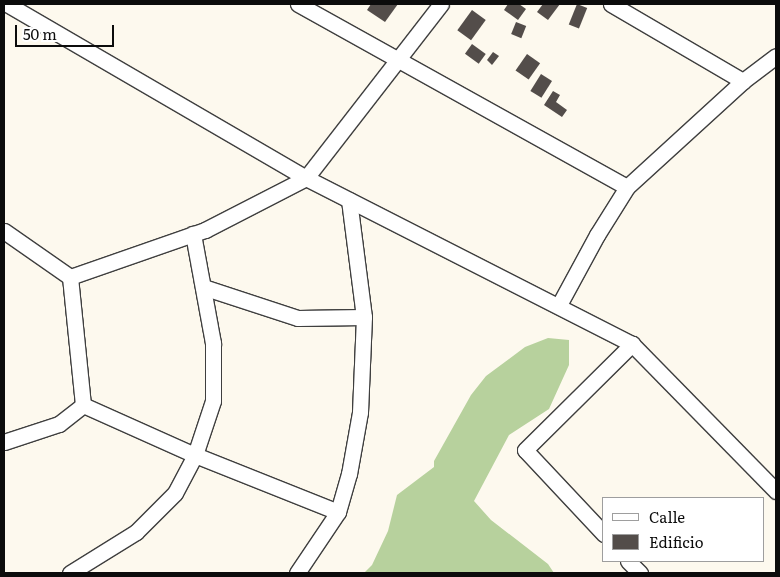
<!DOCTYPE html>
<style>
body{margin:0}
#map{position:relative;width:780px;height:577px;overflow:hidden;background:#fdf9ee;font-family:Literata,serif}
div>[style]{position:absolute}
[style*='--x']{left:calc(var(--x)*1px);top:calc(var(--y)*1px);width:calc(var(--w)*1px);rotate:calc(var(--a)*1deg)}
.forest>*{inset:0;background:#b7d19d}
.building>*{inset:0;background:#534d4a;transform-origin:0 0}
.roads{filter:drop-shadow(1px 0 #3f3f3f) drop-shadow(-1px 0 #3f3f3f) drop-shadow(0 1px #3f3f3f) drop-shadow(0 -1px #3f3f3f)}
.street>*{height:15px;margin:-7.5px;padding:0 7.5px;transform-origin:7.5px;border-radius:7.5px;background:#fff}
span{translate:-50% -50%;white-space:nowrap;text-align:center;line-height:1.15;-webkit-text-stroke:5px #fff;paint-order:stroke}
.frame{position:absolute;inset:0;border:5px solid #0c0c0c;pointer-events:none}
.legend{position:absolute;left:602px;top:497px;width:162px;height:65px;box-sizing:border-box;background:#fff;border:1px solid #9e9e9e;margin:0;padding:6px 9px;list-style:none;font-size:15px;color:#0c0c0c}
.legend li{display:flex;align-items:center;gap:10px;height:25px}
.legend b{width:25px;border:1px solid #9e9e9e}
.scale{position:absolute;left:15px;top:25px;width:99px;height:22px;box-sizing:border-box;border:2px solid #0c0c0c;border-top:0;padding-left:6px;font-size:15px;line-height:18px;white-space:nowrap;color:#0c0c0c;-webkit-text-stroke:4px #fff;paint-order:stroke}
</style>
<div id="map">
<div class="forest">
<i style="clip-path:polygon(548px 338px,569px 340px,569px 365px,549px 409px,509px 435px,474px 501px,491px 520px,548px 564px,554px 573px,364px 573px,372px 565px,388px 531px,397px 495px,434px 467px,434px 461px,471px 395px,486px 376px,525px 347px)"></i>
</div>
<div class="building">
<i style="clip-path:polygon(371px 4px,398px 4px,385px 22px,367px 10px)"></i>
<i style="clip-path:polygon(508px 4px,519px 4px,526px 9px,518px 20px,504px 10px)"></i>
<i style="clip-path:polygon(543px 4px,560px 4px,548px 20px,537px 12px)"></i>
<i style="left:577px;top:4px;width:11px;height:22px;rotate:22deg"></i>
<i style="left:472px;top:10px;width:17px;height:25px;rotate:36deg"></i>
<i style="left:516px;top:22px;width:11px;height:13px;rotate:22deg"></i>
<i style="left:472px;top:44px;width:17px;height:12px;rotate:36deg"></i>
<i style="clip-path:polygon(493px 52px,499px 56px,492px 65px,487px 60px)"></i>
<i style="left:527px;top:54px;width:16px;height:20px;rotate:35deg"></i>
<i style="left:541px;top:74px;width:13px;height:20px;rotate:32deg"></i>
<i style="clip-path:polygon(553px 91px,560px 95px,556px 102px,567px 110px,562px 117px,544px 105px)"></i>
</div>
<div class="roads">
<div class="street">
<i style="--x:7;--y:4;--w:346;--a:30.2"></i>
<i style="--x:306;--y:178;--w:366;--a:27"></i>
<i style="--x:632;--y:344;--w:206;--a:45.6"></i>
<i style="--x:298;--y:4;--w:376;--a:29.1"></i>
<i style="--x:611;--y:4;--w:153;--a:30.3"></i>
<i style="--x:4;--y:231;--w:80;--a:34.9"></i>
<i style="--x:70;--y:277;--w:129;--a:84.2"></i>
<i style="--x:70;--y:277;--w:143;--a:-19.2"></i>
<i style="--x:205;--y:230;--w:114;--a:-27.2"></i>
<i style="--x:306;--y:178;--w:220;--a:-52.2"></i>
<i style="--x:203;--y:287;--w:100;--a:18.1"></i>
<i style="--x:298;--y:318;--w:66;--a:-0.9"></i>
<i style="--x:559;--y:305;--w:80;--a:-61.5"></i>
<i style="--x:597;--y:235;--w:57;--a:-58"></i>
<i style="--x:627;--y:187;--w:157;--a:-42.4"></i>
<i style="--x:743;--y:81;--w:41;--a:-37.1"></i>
<i style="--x:83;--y:405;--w:123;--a:24.1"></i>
<i style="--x:195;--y:455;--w:154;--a:21.7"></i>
<i style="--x:4;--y:442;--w:58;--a:-18.1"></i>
<i style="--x:59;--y:424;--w:31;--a:-38"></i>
<i style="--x:604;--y:534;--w:115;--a:-133.2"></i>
<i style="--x:525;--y:450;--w:151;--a:-44.7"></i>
<i style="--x:628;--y:561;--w:17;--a:45"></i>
<i style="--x:70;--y:573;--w:78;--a:-31.8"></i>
<i style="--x:136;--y:532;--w:55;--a:-45"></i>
<i style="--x:175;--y:493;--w:43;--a:-62.2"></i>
<i style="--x:195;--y:455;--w:57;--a:-71.6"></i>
<i style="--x:213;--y:401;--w:58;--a:-90"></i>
<i style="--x:213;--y:343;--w:111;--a:-100.4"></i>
<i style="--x:297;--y:573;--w:73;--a:-56.1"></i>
<i style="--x:338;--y:512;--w:40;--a:-74"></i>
<i style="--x:349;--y:474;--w:63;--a:-79.9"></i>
<i style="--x:360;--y:412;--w:95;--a:-87.6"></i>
<i style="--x:364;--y:317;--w:118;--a:-97.3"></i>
</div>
</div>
<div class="frame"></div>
<ul class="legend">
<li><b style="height:6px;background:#fff"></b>Calle</li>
<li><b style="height:14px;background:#534d4a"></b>Edificio</li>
</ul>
<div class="scale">50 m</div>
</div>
